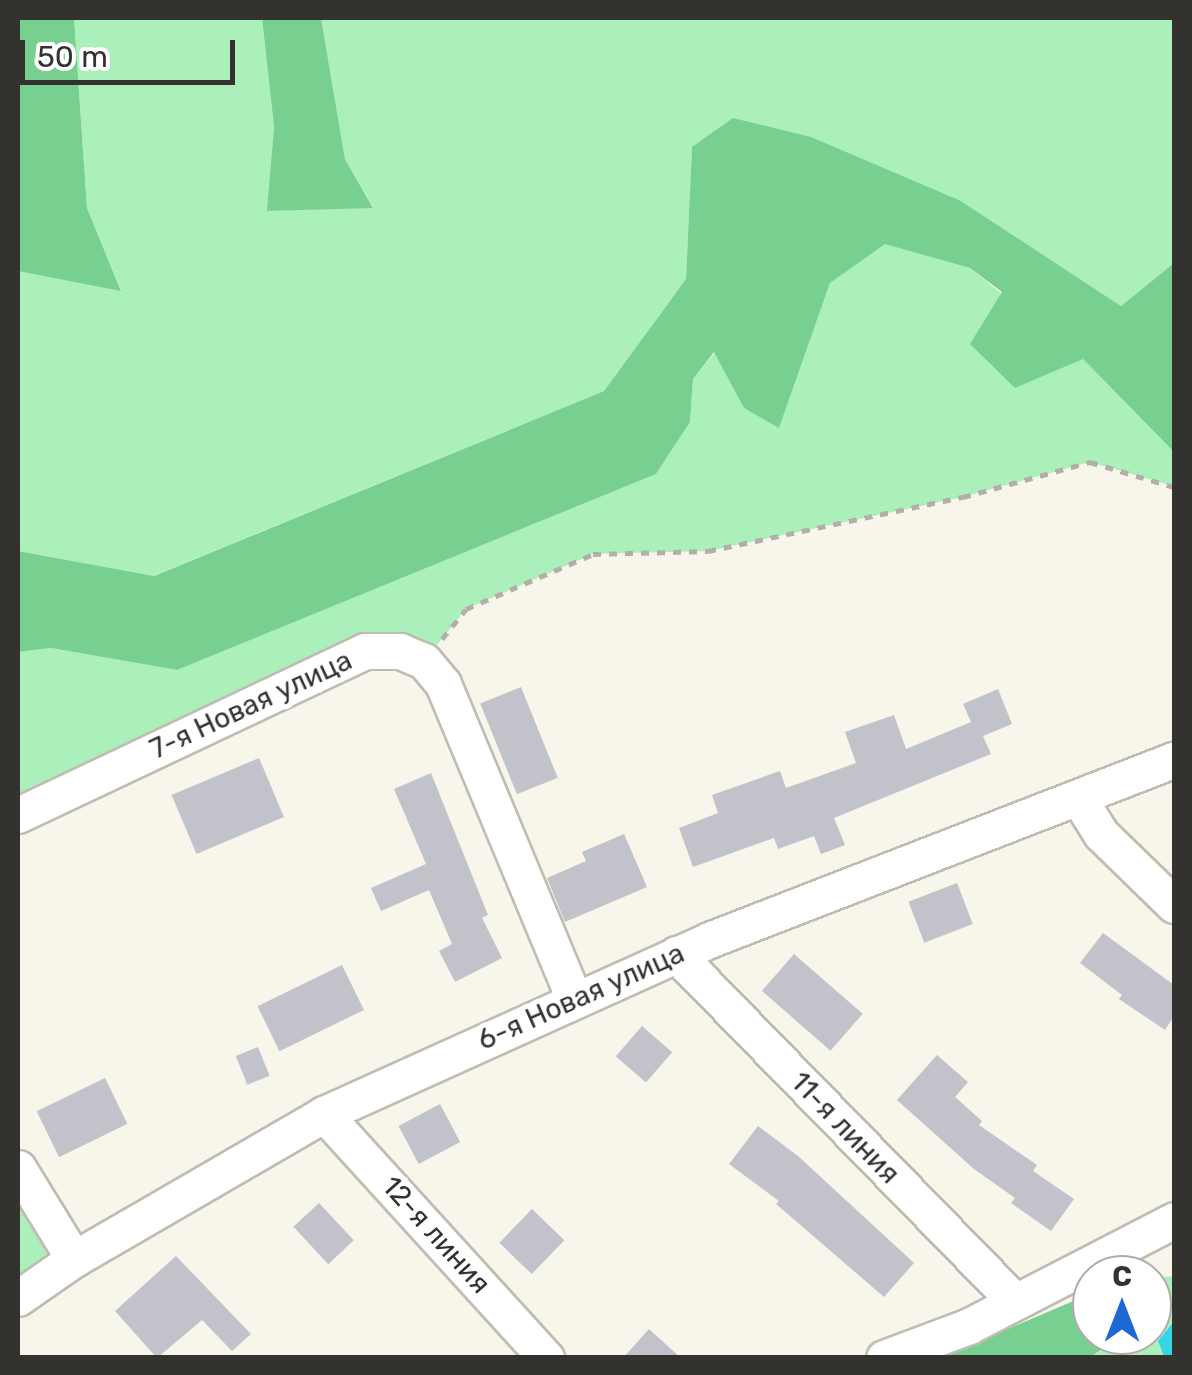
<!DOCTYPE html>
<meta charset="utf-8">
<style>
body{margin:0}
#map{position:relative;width:1192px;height:1375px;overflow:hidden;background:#f8f5eb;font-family:Rubik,sans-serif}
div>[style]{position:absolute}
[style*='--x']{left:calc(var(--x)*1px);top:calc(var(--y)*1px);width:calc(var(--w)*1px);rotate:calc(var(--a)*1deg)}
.green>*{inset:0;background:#abf0bb}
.forest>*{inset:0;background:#78d090}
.water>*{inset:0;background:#37d5e2}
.building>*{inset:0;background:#c2c2cb;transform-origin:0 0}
.path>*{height:5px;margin-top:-2.5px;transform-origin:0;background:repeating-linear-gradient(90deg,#b1afa7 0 8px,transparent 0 16px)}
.roads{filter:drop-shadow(2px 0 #bfbcb3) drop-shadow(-2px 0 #bfbcb3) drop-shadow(0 2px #bfbcb3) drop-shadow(0 -2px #bfbcb3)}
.minor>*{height:35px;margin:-17.5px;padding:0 17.5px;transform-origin:17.5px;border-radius:17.5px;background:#fff}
span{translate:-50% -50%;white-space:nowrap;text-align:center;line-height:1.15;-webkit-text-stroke:10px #fff;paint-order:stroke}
.street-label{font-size:28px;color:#33322e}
.frame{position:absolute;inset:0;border:20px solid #33322e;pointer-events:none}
.north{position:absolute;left:1072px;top:1255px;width:100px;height:100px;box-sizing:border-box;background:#fff;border:2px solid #adadab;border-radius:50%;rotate:0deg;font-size:28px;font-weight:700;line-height:40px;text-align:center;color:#33322e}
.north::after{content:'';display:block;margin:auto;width:35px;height:45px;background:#1f67d3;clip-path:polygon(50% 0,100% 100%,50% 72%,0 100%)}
.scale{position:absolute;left:20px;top:40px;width:215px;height:45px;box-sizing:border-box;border:5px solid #33322e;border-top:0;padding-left:12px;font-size:30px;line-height:35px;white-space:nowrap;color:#33322e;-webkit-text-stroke:8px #fff;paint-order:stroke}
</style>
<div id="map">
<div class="green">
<i style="clip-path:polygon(74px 18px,262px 18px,274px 127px,268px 211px,373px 207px,345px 159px,321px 18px,1174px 18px,1174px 263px,1121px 306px,961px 201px,692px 147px,686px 279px,604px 391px,153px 576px,18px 551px,18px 271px,121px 290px,87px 208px)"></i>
<i style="clip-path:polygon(884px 243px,970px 268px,1083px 359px,1174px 452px,1173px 486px,1090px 462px,963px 497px,708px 551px,593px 554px,466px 609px,424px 661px,400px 651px,18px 815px,18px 652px,51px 648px,177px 670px,656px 474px,690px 422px,693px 379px,715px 352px,744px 408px,779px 427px,830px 283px)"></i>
<i style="clip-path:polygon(18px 1168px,74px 1259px,18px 1298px)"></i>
<i style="clip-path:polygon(1174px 1276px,1174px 1321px,1158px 1341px,1164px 1357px,1091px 1358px,1122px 1335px,1152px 1335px,1152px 1278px)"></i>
</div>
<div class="forest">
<i style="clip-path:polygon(18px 18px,74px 18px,87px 208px,121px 291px,18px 271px)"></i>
<i style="clip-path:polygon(262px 18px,321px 18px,345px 159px,373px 208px,267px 211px,274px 127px)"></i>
<i style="clip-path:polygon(733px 118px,811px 137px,961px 201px,1121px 306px,1174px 263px,1174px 452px,1083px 359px,1015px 388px,970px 344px,1002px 292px,970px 268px,885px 244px,830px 283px,779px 428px,744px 408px,714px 352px,693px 379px,690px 422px,656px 474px,177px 670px,51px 648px,18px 652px,18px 551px,154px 576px,604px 391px,686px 279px,692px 147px)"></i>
<i style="clip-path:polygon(1092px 1293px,1092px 1335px,1122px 1335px,1091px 1357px,942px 1357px)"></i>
</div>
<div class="water">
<i style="clip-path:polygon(1174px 1321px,1174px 1357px,1164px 1357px,1158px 1341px)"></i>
</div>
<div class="building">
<i style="left:521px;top:687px;width:98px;height:44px;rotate:68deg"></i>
<i style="clip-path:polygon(998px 689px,1012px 724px,983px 736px,991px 754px,834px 818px,845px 845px,821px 854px,814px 836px,778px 849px,774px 838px,693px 867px,679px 828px,718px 813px,712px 795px,780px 771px,786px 788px,856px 763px,845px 732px,894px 715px,906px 749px,971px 722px,963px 704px)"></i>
<i style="left:259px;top:758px;width:64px;height:95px;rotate:67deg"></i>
<i style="clip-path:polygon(431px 773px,488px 915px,482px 918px,502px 958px,455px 982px,439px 951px,452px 944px,429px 890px,381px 911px,371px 888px,426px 864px,394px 789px)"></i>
<i style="clip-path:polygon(624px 834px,647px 887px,565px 922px,547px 878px,586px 861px,582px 852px)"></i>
<i style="left:957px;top:883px;width:44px;height:52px;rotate:69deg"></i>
<i style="clip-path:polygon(1103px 933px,1174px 985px,1174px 1016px,1165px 1030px,1119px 999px,1122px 995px,1080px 963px)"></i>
<i style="left:794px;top:954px;width:91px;height:49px;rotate:41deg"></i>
<i style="left:342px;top:965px;width:50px;height:94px;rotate:64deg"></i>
<i style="left:642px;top:1026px;width:40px;height:40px;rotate:41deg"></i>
<i style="left:258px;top:1047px;width:31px;height:24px;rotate:68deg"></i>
<i style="clip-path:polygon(937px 1055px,968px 1082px,955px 1097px,982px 1121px,979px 1125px,1037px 1165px,1033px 1171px,1074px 1199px,1051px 1231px,1011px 1203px,1015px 1198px,974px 1169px,897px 1100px)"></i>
<i style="left:105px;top:1078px;width:51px;height:76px;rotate:64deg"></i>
<i style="left:440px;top:1104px;width:43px;height:47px;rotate:62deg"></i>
<i style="clip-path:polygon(758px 1126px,798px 1156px,914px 1263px,884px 1297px,776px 1204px,779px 1201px,729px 1164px)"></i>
<i style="left:319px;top:1203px;width:51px;height:35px;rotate:47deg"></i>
<i style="left:532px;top:1209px;width:45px;height:47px;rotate:44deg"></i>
<i style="clip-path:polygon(176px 1256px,251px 1334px,232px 1351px,202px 1320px,157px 1358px,115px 1311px)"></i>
<i style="clip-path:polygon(649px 1329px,681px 1358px,623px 1358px)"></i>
</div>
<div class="path">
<i style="--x:442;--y:639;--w:38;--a:-51"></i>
<i style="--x:466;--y:609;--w:138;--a:-23.4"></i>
<i style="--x:593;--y:554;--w:115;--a:-1.5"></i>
<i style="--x:708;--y:551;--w:261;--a:-12"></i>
<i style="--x:963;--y:497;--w:132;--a:-15.4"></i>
<i style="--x:1090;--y:462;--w:88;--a:16.6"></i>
</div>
<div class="roads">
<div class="minor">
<i style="--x:1079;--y:799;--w:41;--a:57.8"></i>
<i style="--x:1101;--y:834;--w:102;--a:44.2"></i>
<i style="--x:18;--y:815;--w:384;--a:-25.3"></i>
<i style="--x:365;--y:651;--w:35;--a:0"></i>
<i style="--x:400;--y:651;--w:26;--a:23"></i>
<i style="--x:424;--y:661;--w:30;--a:50"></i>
<i style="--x:443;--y:684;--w:340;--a:67.4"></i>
<i style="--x:676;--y:954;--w:485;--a:45.7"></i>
<i style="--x:324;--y:1114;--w:330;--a:47.7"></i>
<i style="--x:18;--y:1168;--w:107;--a:58.4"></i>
<i style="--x:18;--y:1298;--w:68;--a:-34.9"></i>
<i style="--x:74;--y:1259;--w:289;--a:-30.1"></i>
<i style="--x:324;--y:1114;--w:422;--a:-24.3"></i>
<i style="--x:709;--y:940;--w:499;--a:-21.2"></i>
<i style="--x:884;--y:1358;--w:91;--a:-20.6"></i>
<i style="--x:969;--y:1326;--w:231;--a:-27.3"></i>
</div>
</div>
<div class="street-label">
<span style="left:251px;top:705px;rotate:-25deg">7-я Новая улица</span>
<span style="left:581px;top:997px;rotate:-24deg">6-я Новая улица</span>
<span style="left:845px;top:1128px;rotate:46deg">11-я линия</span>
<span style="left:436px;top:1235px;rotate:48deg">12-я линия</span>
</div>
<div class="frame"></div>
<div class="north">С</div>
<div class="scale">50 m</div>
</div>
